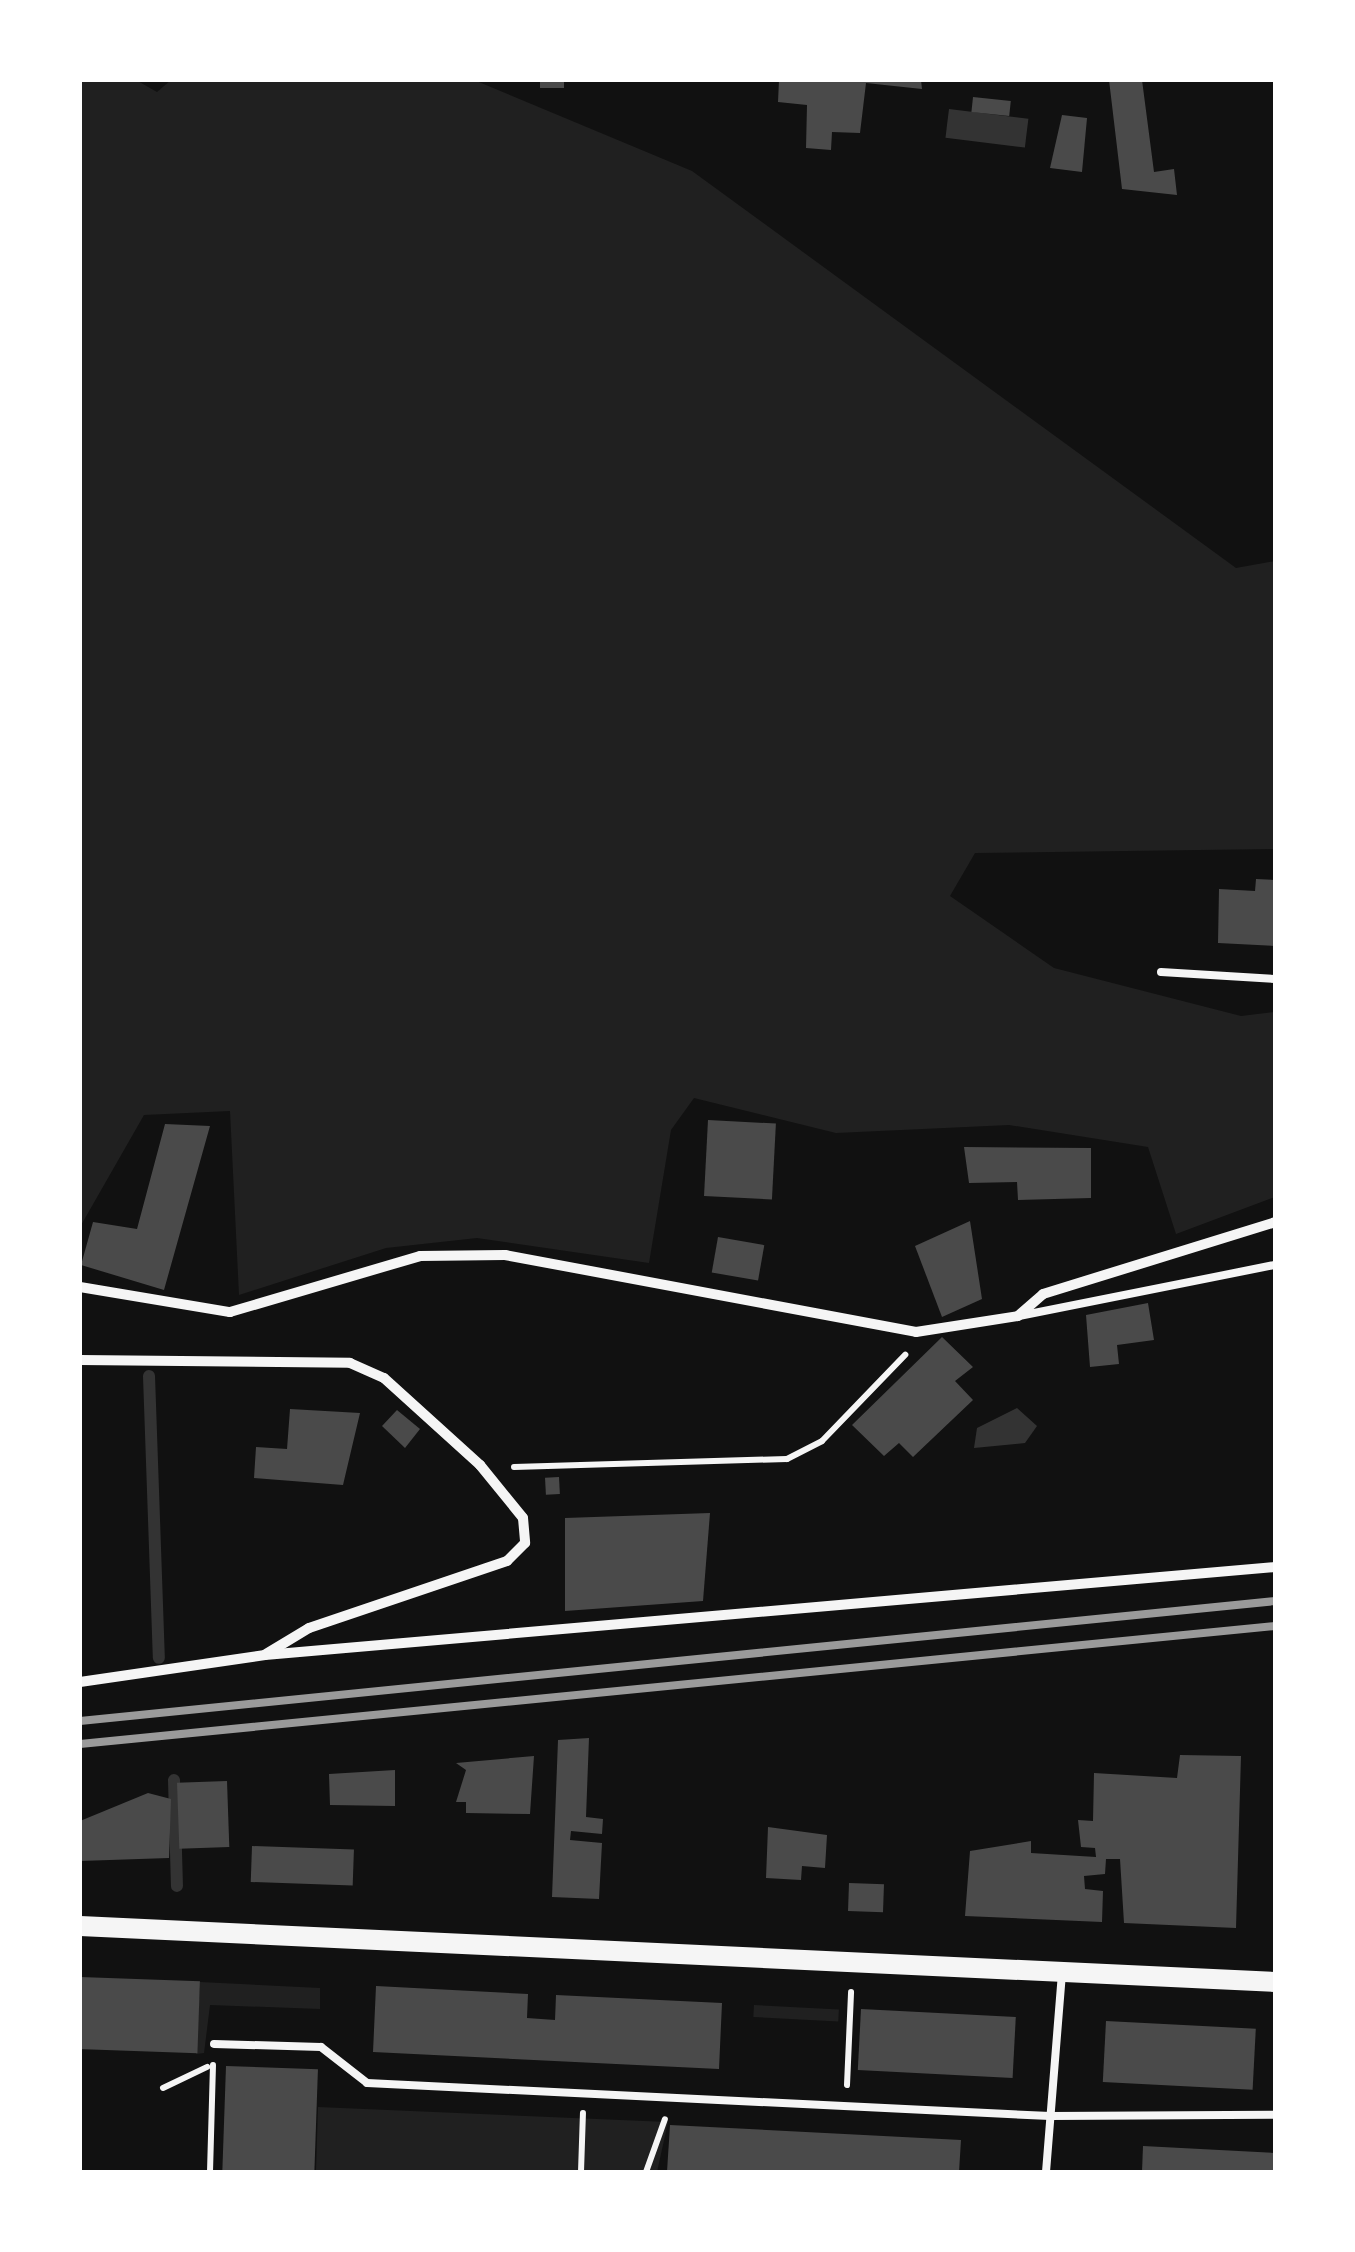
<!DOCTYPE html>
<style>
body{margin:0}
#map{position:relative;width:1355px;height:2252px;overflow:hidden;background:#111;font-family:"Fira Sans Condensed",sans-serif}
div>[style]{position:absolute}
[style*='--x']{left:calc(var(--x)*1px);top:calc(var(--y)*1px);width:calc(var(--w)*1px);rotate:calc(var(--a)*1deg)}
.green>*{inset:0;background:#202020;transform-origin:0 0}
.water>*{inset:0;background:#333;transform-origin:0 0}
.stream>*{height:12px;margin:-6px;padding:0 6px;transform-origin:6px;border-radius:6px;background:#333}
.building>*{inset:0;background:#4a4a4a;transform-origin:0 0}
.path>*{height:6px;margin:-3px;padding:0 3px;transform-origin:3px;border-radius:3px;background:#f5f5f5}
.service>*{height:8px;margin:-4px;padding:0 4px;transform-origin:4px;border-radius:4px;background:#f5f5f5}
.minor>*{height:10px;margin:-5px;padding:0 5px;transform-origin:5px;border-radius:5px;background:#f5f5f5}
.secondary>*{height:20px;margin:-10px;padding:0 10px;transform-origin:10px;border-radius:10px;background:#f5f5f5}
.rail>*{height:8px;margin:-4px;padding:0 4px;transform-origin:4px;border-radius:4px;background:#9a9a9a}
span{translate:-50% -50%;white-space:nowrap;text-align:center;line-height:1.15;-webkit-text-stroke:10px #fff;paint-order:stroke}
.frame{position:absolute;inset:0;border:82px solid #fff;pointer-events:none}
</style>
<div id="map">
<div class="green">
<i style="clip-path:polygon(80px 80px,136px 80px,157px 92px,171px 80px,474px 80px,692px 171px,1236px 568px,1275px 561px,1275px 849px,975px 853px,950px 896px,1054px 968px,1241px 1016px,1275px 1012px,1275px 1197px,1176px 1234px,1148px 1147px,1009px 1125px,836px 1133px,694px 1098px,671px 1130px,649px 1263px,477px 1238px,386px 1248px,239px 1295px,230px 1111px,144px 1115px,80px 1227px)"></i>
<i style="clip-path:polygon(200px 1982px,320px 1988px,320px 2009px,210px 2005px,204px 2053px,196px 2054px)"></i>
<i style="left:754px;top:2005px;width:85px;height:12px;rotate:3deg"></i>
<i style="clip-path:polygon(318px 2107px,668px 2122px,657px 2172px,316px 2172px)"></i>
</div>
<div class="water">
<i style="left:949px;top:109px;width:80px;height:29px;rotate:7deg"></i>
<i style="clip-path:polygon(1017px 1408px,1037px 1426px,1025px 1443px,974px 1448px,977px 1428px)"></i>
</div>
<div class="stream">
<i style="--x:149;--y:1376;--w:282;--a:88"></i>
<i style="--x:174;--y:1780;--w:106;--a:88.4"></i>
</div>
<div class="building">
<i style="left:540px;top:80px;width:24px;height:8px"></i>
<i style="clip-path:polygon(779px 80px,921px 80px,922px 89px,866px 83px,860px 133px,832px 132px,831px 150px,806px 148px,807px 105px,778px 102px)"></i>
<i style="clip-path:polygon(1109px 80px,1142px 80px,1154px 172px,1174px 169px,1177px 195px,1122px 189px)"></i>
<i style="left:973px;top:97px;width:38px;height:15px;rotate:6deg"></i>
<i style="clip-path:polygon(1062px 115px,1087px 118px,1082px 172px,1050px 168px)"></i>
<i style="clip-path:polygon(1256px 879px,1275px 880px,1275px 946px,1218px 943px,1219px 889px,1255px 891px)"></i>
<i style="left:708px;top:1120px;width:68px;height:76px;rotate:3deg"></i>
<i style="clip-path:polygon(165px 1124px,210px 1126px,164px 1290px,81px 1265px,93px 1222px,137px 1229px)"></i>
<i style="clip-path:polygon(964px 1147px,1091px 1148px,1091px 1198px,1018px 1200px,1017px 1182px,969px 1183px)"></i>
<i style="clip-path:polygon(970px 1221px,982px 1299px,942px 1317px,915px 1246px)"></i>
<i style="left:718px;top:1237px;width:47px;height:36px;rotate:10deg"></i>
<i style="clip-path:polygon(1148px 1303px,1154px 1340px,1117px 1345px,1119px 1364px,1090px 1367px,1086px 1315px)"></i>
<i style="clip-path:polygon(942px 1337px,973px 1367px,955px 1381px,973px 1400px,913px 1457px,899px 1443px,884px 1456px,852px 1425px)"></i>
<i style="clip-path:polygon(290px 1409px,360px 1413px,343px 1485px,254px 1478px,256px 1447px,287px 1449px)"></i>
<i style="clip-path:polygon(397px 1410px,420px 1429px,405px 1448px,382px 1426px)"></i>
<i style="left:559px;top:1477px;width:17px;height:14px;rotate:87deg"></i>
<i style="clip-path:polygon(710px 1513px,703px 1601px,565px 1611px,565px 1518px)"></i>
<i style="clip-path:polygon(589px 1738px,586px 1817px,603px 1819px,602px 1834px,571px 1831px,570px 1840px,602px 1843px,599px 1899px,552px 1897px,558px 1740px)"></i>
<i style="clip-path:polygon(1180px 1755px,1241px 1756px,1236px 1928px,1124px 1923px,1120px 1859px,1106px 1859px,1105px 1874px,1084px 1876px,1085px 1889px,1103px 1891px,1102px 1922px,965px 1916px,970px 1851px,1031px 1841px,1031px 1853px,1096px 1857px,1095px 1848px,1081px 1847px,1078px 1820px,1093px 1821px,1094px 1773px,1177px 1778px)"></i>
<i style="clip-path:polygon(534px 1756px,530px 1814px,466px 1813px,466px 1802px,456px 1802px,466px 1770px,456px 1763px)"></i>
<i style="clip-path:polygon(395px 1770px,395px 1806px,330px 1805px,329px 1774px)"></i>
<i style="left:227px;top:1781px;width:66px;height:50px;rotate:88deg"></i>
<i style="clip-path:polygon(148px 1793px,171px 1799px,169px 1858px,80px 1861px,80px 1821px)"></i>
<i style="clip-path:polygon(768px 1827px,827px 1835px,825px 1868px,802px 1866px,801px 1880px,766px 1878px)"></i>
<i style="left:252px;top:1846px;width:102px;height:36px;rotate:2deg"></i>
<i style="left:849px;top:1883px;width:35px;height:28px;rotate:2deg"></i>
<i style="left:80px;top:1977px;width:120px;height:72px;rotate:2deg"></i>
<i style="clip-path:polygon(376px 1986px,528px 1994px,527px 2018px,555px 2020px,556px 1995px,722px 2003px,719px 2069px,373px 2052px)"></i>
<i style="left:861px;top:2009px;width:155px;height:61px;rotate:3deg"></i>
<i style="left:1106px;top:2021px;width:150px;height:61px;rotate:3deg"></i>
<i style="left:226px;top:2066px;width:92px;height:106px;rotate:2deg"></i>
<i style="clip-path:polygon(670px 2125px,961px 2140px,959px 2172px,667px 2172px)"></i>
<i style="clip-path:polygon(1143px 2146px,1275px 2153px,1275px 2172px,1142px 2172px)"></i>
</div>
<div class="path">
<i style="--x:514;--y:1467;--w:273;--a:-1.7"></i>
<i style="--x:787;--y:1459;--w:39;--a:-27"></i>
<i style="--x:822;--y:1441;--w:120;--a:-46"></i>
<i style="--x:847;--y:2085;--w:93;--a:-87.5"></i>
<i style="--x:163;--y:2088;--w:49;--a:-25.5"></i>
<i style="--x:210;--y:2172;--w:107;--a:-88.4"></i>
<i style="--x:581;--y:2172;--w:59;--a:-88.1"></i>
<i style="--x:646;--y:2172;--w:56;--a:-70.3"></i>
</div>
<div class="service">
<i style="--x:1161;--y:972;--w:114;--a:3.5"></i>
<i style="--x:1019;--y:1316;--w:261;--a:-11.3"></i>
<i style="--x:214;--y:2044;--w:107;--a:1.6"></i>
<i style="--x:321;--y:2047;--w:58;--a:38"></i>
<i style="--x:367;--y:2083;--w:684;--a:2.77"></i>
<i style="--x:1050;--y:2116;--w:225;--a:-0.3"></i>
<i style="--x:1046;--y:2172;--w:198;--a:-85.4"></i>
</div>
<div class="minor">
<i style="--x:80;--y:1287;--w:152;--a:9.5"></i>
<i style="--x:230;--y:1312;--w:198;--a:-16.4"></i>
<i style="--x:420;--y:1256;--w:85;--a:-0.7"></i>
<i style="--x:505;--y:1255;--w:418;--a:10.6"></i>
<i style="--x:916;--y:1332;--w:103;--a:-8.9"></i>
<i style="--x:1018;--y:1316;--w:33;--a:-41"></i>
<i style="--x:1043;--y:1294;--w:243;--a:-17.2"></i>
<i style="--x:80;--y:1360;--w:270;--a:0.6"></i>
<i style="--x:350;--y:1363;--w:37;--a:24"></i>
<i style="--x:384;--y:1378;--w:130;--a:42.2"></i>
<i style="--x:480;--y:1465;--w:68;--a:50.9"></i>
<i style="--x:523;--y:1518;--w:25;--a:85"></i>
<i style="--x:525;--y:1543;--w:25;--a:135"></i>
<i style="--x:507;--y:1561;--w:209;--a:161.3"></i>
<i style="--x:309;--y:1628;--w:50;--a:148.8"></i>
<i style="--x:80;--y:1682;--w:187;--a:-8.3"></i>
<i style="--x:265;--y:1655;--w:1014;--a:-4.98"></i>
</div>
<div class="secondary">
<i style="--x:80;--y:1926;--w:1196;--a:2.68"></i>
</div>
<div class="rail">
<i style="--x:80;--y:1721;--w:1201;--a:-5.73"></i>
<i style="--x:80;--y:1744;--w:1201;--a:-5.64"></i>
</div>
<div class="frame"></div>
</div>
